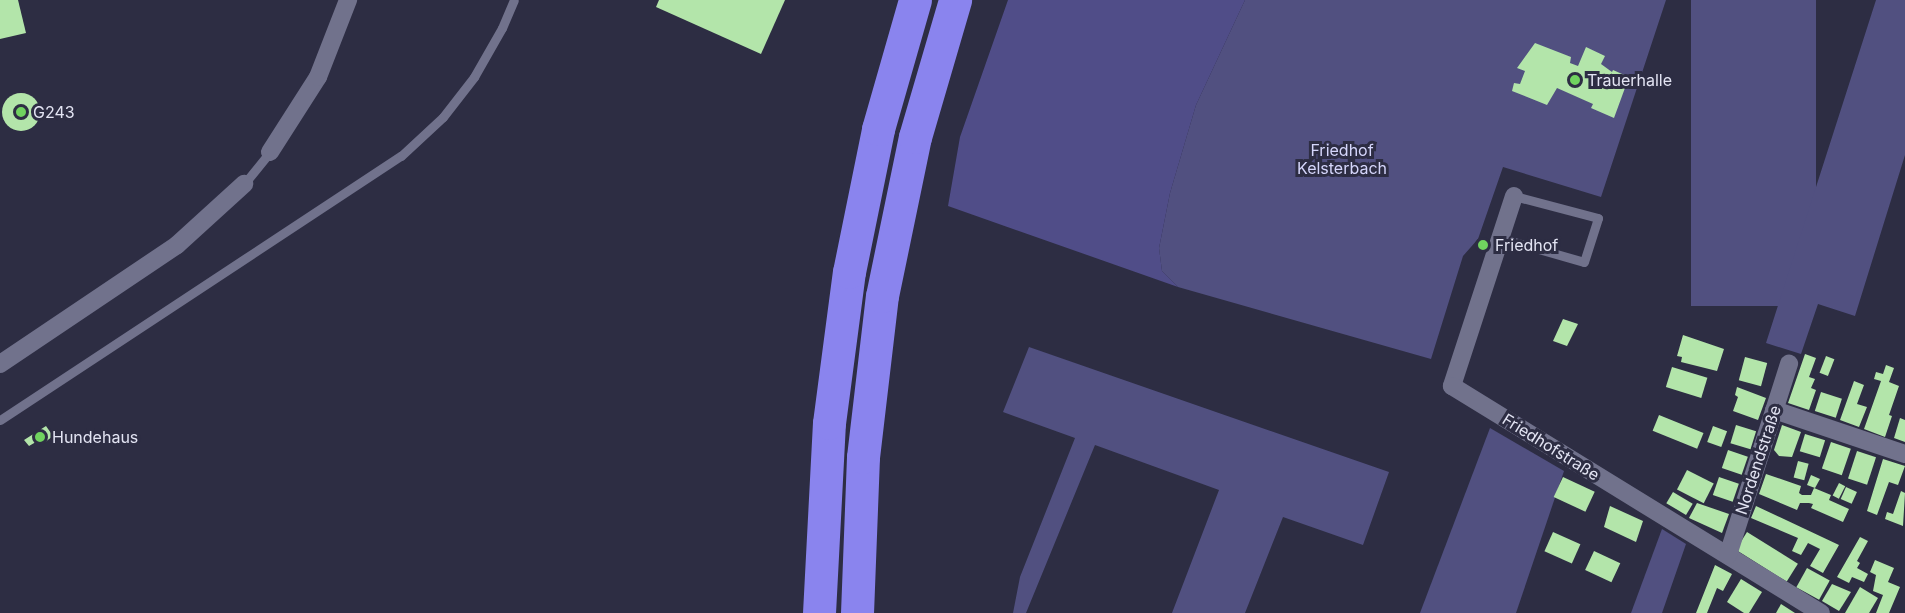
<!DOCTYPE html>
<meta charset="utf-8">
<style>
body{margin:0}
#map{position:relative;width:1905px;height:613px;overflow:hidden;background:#2d2d43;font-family:Inter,sans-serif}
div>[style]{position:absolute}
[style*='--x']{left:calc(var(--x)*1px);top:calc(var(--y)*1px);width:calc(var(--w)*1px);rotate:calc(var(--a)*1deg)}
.green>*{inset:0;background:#515080;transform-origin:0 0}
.forest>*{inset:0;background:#504d88}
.building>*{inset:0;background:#b3e5aa;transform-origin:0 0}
.round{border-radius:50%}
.lane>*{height:9px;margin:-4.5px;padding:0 4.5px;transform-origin:4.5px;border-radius:4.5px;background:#71728c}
.street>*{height:18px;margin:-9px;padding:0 9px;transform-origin:9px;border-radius:9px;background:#71728c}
.highway>*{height:33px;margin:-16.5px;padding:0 16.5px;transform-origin:16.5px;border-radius:16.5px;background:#8a84ee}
.dots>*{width:16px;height:16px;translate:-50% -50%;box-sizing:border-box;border:3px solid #2d2d43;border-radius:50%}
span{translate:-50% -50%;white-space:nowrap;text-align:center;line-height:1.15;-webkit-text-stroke:6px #2d2d43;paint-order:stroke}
.poi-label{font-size:16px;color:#e3e4f3}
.left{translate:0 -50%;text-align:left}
.park-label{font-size:16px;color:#d5d6fb}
.street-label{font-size:16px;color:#e3e4f3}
</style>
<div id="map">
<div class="green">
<i style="clip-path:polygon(1245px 0,1666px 0,1601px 197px,1503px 167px,1478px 239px,1463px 256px,1431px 359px,1178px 287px,1162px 271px,1159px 248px,1170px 193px,1196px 105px)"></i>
<i style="left:1691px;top:0;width:125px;height:306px"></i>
<i style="clip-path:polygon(1876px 0,1905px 0,1905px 155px,1855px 316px,1818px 304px,1801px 354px,1766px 343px)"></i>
<i style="clip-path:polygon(1029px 347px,1389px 472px,1363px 545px,1283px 517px,1245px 613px,1172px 613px,1219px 490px,1095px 445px,1026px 613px,1013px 613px,1020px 577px,1075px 438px,1003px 412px)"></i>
<i style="clip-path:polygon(1490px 428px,1564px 471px,1516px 613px,1420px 613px)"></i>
<i style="clip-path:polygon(1662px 529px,1686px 544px,1662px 613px,1631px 613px)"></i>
</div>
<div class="forest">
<i style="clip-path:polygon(1008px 0,1245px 0,1196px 105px,1170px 193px,1159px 248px,1162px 271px,1178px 287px,948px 206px,960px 137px)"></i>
</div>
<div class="building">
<i style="clip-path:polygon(0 0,18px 0,26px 33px,0 39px)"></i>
<i style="clip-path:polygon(659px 0,785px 0,761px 54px,656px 7px)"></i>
<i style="clip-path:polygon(1535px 43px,1571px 57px,1570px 63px,1578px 66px,1586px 47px,1605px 56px,1601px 64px,1612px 72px,1613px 70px,1629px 77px,1614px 118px,1591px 108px,1593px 104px,1557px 88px,1547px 105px,1512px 91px,1514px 83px,1520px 84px,1525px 71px,1517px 68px)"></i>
<i class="round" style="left:2px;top:93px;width:38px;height:38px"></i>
<i style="clip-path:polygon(1563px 319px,1578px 324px,1567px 346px,1553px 341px)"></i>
<i style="clip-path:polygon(1683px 335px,1724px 349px,1717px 371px,1681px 362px,1682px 357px,1677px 356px)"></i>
<i style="clip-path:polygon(1805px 354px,1816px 358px,1809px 377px,1815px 379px,1811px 388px,1816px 390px,1809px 410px,1788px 403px)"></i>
<i style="left:1826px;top:356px;width:9px;height:18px;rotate:21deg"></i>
<i style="left:1745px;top:357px;width:23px;height:24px;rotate:15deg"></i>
<i style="clip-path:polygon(1886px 365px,1894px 368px,1889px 382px,1899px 386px,1889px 415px,1892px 416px,1885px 437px,1864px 429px,1881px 381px,1874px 379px,1876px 372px,1883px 374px)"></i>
<i style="left:1672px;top:367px;width:37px;height:21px;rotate:17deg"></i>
<i style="clip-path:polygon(1854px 381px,1864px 385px,1857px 404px,1867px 407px,1859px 427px,1840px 420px)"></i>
<i style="clip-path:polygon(1737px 387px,1766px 398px,1758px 420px,1733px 411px,1738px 397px,1735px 395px)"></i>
<i style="left:1821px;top:392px;width:22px;height:20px;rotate:18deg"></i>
<i style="left:1659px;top:415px;width:48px;height:17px;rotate:22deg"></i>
<i style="clip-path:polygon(1900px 418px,1905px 420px,1905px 442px,1894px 438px)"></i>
<i style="left:1736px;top:425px;width:21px;height:19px;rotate:17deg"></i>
<i style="clip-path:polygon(1782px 425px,1801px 432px,1792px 457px,1779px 456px,1774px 450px)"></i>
<i style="clip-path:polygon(46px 426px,53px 436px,44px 443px,41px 439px,29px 446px,24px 440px)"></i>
<i style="left:1713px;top:426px;width:15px;height:17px;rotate:20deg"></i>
<i style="left:1805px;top:434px;width:21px;height:18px;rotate:17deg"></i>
<i style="left:1831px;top:442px;width:21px;height:28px;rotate:19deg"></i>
<i style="left:1728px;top:450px;width:21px;height:19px;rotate:19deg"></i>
<i style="left:1857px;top:451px;width:20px;height:29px;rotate:18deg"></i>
<i style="clip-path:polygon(1883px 459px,1905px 466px,1898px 485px,1889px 482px,1877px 515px,1867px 511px)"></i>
<i style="left:1798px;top:461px;width:11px;height:17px;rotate:15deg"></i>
<i style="left:1687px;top:470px;width:30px;height:22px;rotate:27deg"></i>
<i style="clip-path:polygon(1766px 474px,1801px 486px,1799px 493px,1802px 495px,1811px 495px,1814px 488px,1831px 495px,1829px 500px,1849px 509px,1843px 522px,1811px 508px,1813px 504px,1809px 503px,1800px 503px,1797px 510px,1759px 494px)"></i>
<i style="clip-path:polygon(1811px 475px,1820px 479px,1815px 488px,1807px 485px)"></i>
<i style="left:1563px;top:477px;width:35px;height:22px;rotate:25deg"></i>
<i style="left:1719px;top:477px;width:21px;height:19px;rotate:19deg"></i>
<i style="left:1839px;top:483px;width:7px;height:14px;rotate:27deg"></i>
<i style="left:1846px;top:487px;width:12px;height:13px;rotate:24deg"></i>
<i style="clip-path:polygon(1901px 491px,1905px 493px,1903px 526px,1885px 519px,1887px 512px,1893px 514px)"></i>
<i style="left:1673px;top:492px;width:23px;height:13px;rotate:31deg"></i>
<i style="clip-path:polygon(1697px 503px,1729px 514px,1722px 533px,1689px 518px)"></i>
<i style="clip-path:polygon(1610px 506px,1643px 521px,1636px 542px,1604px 527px)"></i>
<i style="clip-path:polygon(1756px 506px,1839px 545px,1823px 573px,1810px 566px,1820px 549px,1808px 543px,1801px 555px,1792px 551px,1798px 538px,1751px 518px)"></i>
<i style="left:1553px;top:532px;width:30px;height:21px;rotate:24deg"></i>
<i style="left:1747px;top:532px;width:60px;height:21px;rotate:32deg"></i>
<i style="clip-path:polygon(1860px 537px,1868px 541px,1857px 561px,1860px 563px,1857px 568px,1868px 574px,1864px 582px,1852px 577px,1849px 583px,1837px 577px)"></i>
<i style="left:1594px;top:551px;width:29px;height:21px;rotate:25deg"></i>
<i style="clip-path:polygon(1875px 560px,1894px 568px,1888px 582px,1900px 587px,1889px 613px,1876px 613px,1883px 595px,1873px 591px,1876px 575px,1870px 572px)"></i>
<i style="clip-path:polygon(1715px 565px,1732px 574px,1723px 591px,1717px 588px,1707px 613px,1696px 613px)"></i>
<i style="left:1807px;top:568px;width:26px;height:22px;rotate:29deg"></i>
<i style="clip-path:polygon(1741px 579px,1762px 592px,1749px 613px,1744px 613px,1727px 602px)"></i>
<i style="clip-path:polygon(1832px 584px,1851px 592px,1839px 611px,1822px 601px)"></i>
<i style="clip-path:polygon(1860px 587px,1878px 598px,1869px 613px,1845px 613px)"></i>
<i style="clip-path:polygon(1781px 604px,1795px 613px,1776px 613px)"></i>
</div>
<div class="lane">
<i style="--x:244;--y:184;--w:41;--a:-50.9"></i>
<i style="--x:1500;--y:238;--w:87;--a:15.9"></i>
<i style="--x:1584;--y:262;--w:46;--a:-72.3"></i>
<i style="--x:1598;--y:218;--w:87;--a:-165.3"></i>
<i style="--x:0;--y:420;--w:480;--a:-33.4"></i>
<i style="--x:401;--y:156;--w:57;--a:-42.9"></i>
<i style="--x:443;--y:117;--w:51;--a:-52.2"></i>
<i style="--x:474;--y:77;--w:56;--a:-60.3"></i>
<i style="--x:502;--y:28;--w:30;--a:-67"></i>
</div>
<div class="street">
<i style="--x:270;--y:152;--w:89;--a:-57.4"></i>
<i style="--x:318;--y:77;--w:83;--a:-68.7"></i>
<i style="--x:1514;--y:196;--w:200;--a:108.1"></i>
<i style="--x:1452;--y:386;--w:433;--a:31.6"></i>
<i style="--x:0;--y:364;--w:213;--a:-33.9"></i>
<i style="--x:177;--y:245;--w:91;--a:-42.3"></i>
<i style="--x:1774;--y:410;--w:138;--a:18.6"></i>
<i style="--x:1728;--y:555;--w:201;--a:-72.3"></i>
</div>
<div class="highway">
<i style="--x:819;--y:613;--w:190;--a:-87"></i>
<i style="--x:829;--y:423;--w:152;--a:-82.5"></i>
<i style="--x:849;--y:272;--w:146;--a:-78.5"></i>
<i style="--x:878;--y:129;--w:134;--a:-74"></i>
<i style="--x:857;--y:613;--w:156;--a:-87.8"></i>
<i style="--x:863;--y:457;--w:162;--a:-83.3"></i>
<i style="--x:882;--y:296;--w:162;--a:-78.3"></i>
<i style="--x:915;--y:137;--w:143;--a:-73.7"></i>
</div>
<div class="dots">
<i style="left:1575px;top:80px;background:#70d35f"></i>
<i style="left:21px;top:112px;background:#70d35f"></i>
<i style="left:1483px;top:245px;background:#70d35f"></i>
<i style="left:40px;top:437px;background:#70d35f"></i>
</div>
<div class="poi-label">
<span class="left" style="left:1587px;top:80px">Trauerhalle</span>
<span class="left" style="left:33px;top:112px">G243</span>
<span class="left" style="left:1495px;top:245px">Friedhof</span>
<span class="left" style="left:52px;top:437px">Hundehaus</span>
</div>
<div class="park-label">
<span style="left:1342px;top:159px">Friedhof<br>Kelsterbach</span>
</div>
<div class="street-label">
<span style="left:1551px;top:447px;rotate:32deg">Friedhofstraße</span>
<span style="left:1758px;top:460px;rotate:-72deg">Nordendstraße</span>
</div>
</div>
